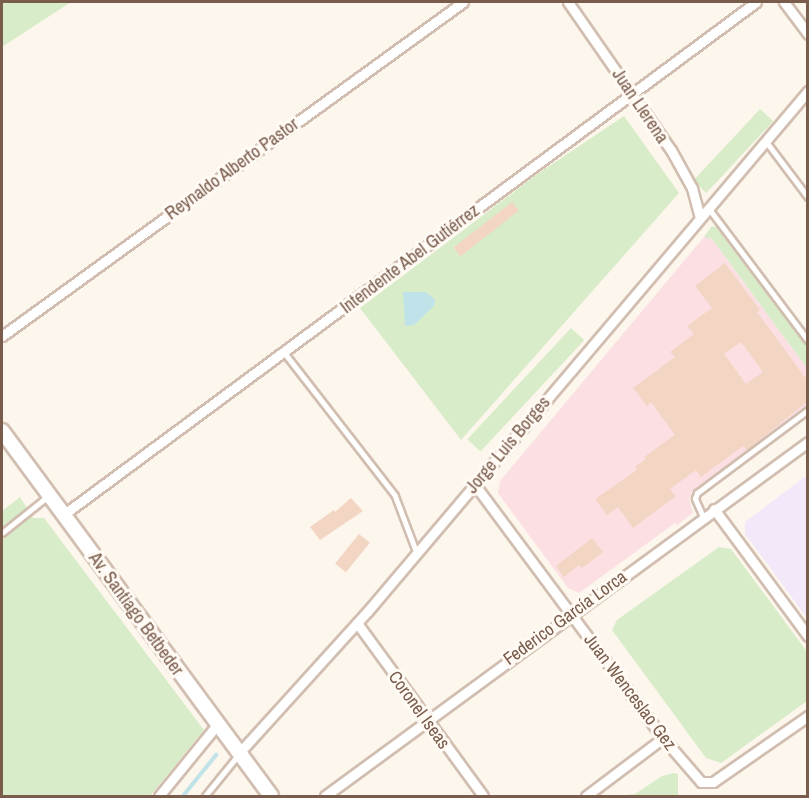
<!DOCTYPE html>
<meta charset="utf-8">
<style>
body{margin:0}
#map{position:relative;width:809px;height:798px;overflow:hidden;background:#fdf6ec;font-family:"Archivo Narrow",sans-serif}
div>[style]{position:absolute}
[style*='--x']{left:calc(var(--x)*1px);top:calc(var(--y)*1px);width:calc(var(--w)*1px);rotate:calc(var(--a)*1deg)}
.education>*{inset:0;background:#f3e8fa}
.medical>*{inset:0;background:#fbdfe3}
.green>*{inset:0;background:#d8ecc9;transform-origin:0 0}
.water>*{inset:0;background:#bfe3e8}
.stream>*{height:4px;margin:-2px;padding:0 2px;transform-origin:2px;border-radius:2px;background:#bfe3e8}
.building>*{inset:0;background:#f3d5c3;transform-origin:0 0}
.roads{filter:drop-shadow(2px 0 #d1beb0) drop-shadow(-2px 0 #d1beb0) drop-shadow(0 2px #d1beb0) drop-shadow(0 -2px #d1beb0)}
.service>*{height:4.5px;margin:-2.25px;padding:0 2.25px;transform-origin:2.25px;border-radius:2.25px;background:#fff}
.minor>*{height:9px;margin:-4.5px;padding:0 4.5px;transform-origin:4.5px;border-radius:4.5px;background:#fff}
.secondary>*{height:14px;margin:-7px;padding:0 7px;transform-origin:7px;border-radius:7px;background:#fff}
span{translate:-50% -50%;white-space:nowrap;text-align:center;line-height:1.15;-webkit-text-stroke:6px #fffaf3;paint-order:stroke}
.street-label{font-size:18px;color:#7a5c4d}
.frame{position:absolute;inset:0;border:3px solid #7a5c4d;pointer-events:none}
</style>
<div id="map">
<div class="education">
<i style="clip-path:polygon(807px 475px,807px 618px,745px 534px,745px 522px)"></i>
</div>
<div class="medical">
<i style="clip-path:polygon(704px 237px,712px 239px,807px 368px,807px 406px,692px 492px,689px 499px,693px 513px,677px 525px,675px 523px,579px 593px,568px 588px,498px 493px,500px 481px)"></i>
</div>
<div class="green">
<i style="clip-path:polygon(2px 2px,71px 2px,2px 47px)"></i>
<i style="left:760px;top:109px;width:18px;height:98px;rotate:43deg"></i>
<i style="clip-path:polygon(624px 116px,679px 193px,461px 440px,360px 308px,539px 173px)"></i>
<i style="clip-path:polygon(712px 226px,716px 227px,807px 347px,807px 368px,712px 239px,704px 237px)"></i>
<i style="left:571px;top:328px;width:18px;height:152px;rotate:43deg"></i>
<i style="clip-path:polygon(20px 497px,33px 518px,44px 518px,204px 730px,150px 796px,2px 796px,2px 511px)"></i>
<i style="clip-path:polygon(719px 547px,731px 549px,808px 653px,807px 701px,721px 763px,706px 758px,612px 630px,617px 620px)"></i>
<i style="clip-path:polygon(674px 773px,678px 774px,678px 796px,618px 796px,635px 794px,662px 776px)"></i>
</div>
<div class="water">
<i style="clip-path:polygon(403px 292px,426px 292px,435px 300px,434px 306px,414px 325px,405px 326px)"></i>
</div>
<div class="stream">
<i style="--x:183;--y:796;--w:53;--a:-51.2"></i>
</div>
<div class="building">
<i style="left:512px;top:202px;width:11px;height:74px;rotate:52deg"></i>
<i style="clip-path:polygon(evenodd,725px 263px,760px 310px,757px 312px,807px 380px,807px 402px,747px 450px,743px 446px,701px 477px,696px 470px,670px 489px,676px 496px,633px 528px,618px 507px,607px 515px,595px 499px,637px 470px,635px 467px,646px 459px,644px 457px,675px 435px,651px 402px,647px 406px,633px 388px,675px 357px,670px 352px,694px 334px,687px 326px,712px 308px,695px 286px,725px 263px,741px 342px,763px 372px,746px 384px,724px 354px,741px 342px)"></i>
<i style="clip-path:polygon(351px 498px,363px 511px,320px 540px,310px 527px,334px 510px,335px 512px)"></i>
<i style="left:359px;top:534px;width:14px;height:38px;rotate:39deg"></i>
<i style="clip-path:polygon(592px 538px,603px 552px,582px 568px,579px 565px,564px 577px,556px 566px)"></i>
</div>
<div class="roads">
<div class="service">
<i style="--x:766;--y:141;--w:70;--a:53.1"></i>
<i style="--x:708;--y:207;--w:166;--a:53.1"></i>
<i style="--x:284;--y:352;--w:181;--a:52.2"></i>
<i style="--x:395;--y:495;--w:62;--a:69.2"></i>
<i style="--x:703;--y:517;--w:20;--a:-114"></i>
<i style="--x:695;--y:499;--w:6;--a:-72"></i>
<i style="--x:697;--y:493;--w:139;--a:-36.8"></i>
<i style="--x:2;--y:533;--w:58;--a:-38.7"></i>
<i style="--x:205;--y:796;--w:54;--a:-51"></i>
</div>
<div class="minor">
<i style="--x:568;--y:2;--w:180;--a:55.2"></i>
<i style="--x:671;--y:150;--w:43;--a:61.1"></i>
<i style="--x:692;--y:188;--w:30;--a:75"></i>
<i style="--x:784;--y:2;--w:40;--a:53"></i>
<i style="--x:2;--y:336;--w:569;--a:-35.92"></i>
<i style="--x:475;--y:485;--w:315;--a:53.4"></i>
<i style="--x:663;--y:738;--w:58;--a:49.2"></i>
<i style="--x:701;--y:782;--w:12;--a:0"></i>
<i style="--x:713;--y:782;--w:116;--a:-34.8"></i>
<i style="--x:714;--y:509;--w:158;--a:53.5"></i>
<i style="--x:63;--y:515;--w:862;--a:-36.51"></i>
<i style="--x:357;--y:623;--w:214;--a:53.9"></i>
<i style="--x:239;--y:753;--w:190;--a:-47.8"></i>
<i style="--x:367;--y:612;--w:683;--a:-49.75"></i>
<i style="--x:159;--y:796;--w:92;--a:-50.8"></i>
<i style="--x:325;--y:796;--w:599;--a:-36.24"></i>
<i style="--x:586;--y:796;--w:96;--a:-37"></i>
</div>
<div class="secondary">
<i style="--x:2;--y:431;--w:453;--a:53.6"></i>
</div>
</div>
<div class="street-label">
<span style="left:640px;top:106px;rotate:56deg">Juan Llerena</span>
<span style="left:232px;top:169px;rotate:-36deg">Reynaldo Alberto Pastor</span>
<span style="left:410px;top:259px;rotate:-37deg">Intendente Abel Gutiérrez</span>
<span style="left:508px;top:445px;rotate:-50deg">Jorge Luis Borges</span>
<span style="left:136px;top:614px;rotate:54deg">Av. Santiago Betbeder</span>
<span style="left:565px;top:618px;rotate:-36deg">Federico García Lorca</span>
<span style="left:630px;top:692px;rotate:53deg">Juan Wenceslao Gez</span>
<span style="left:419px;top:710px;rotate:54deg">Coronel Iseas</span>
</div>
<div class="frame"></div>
</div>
